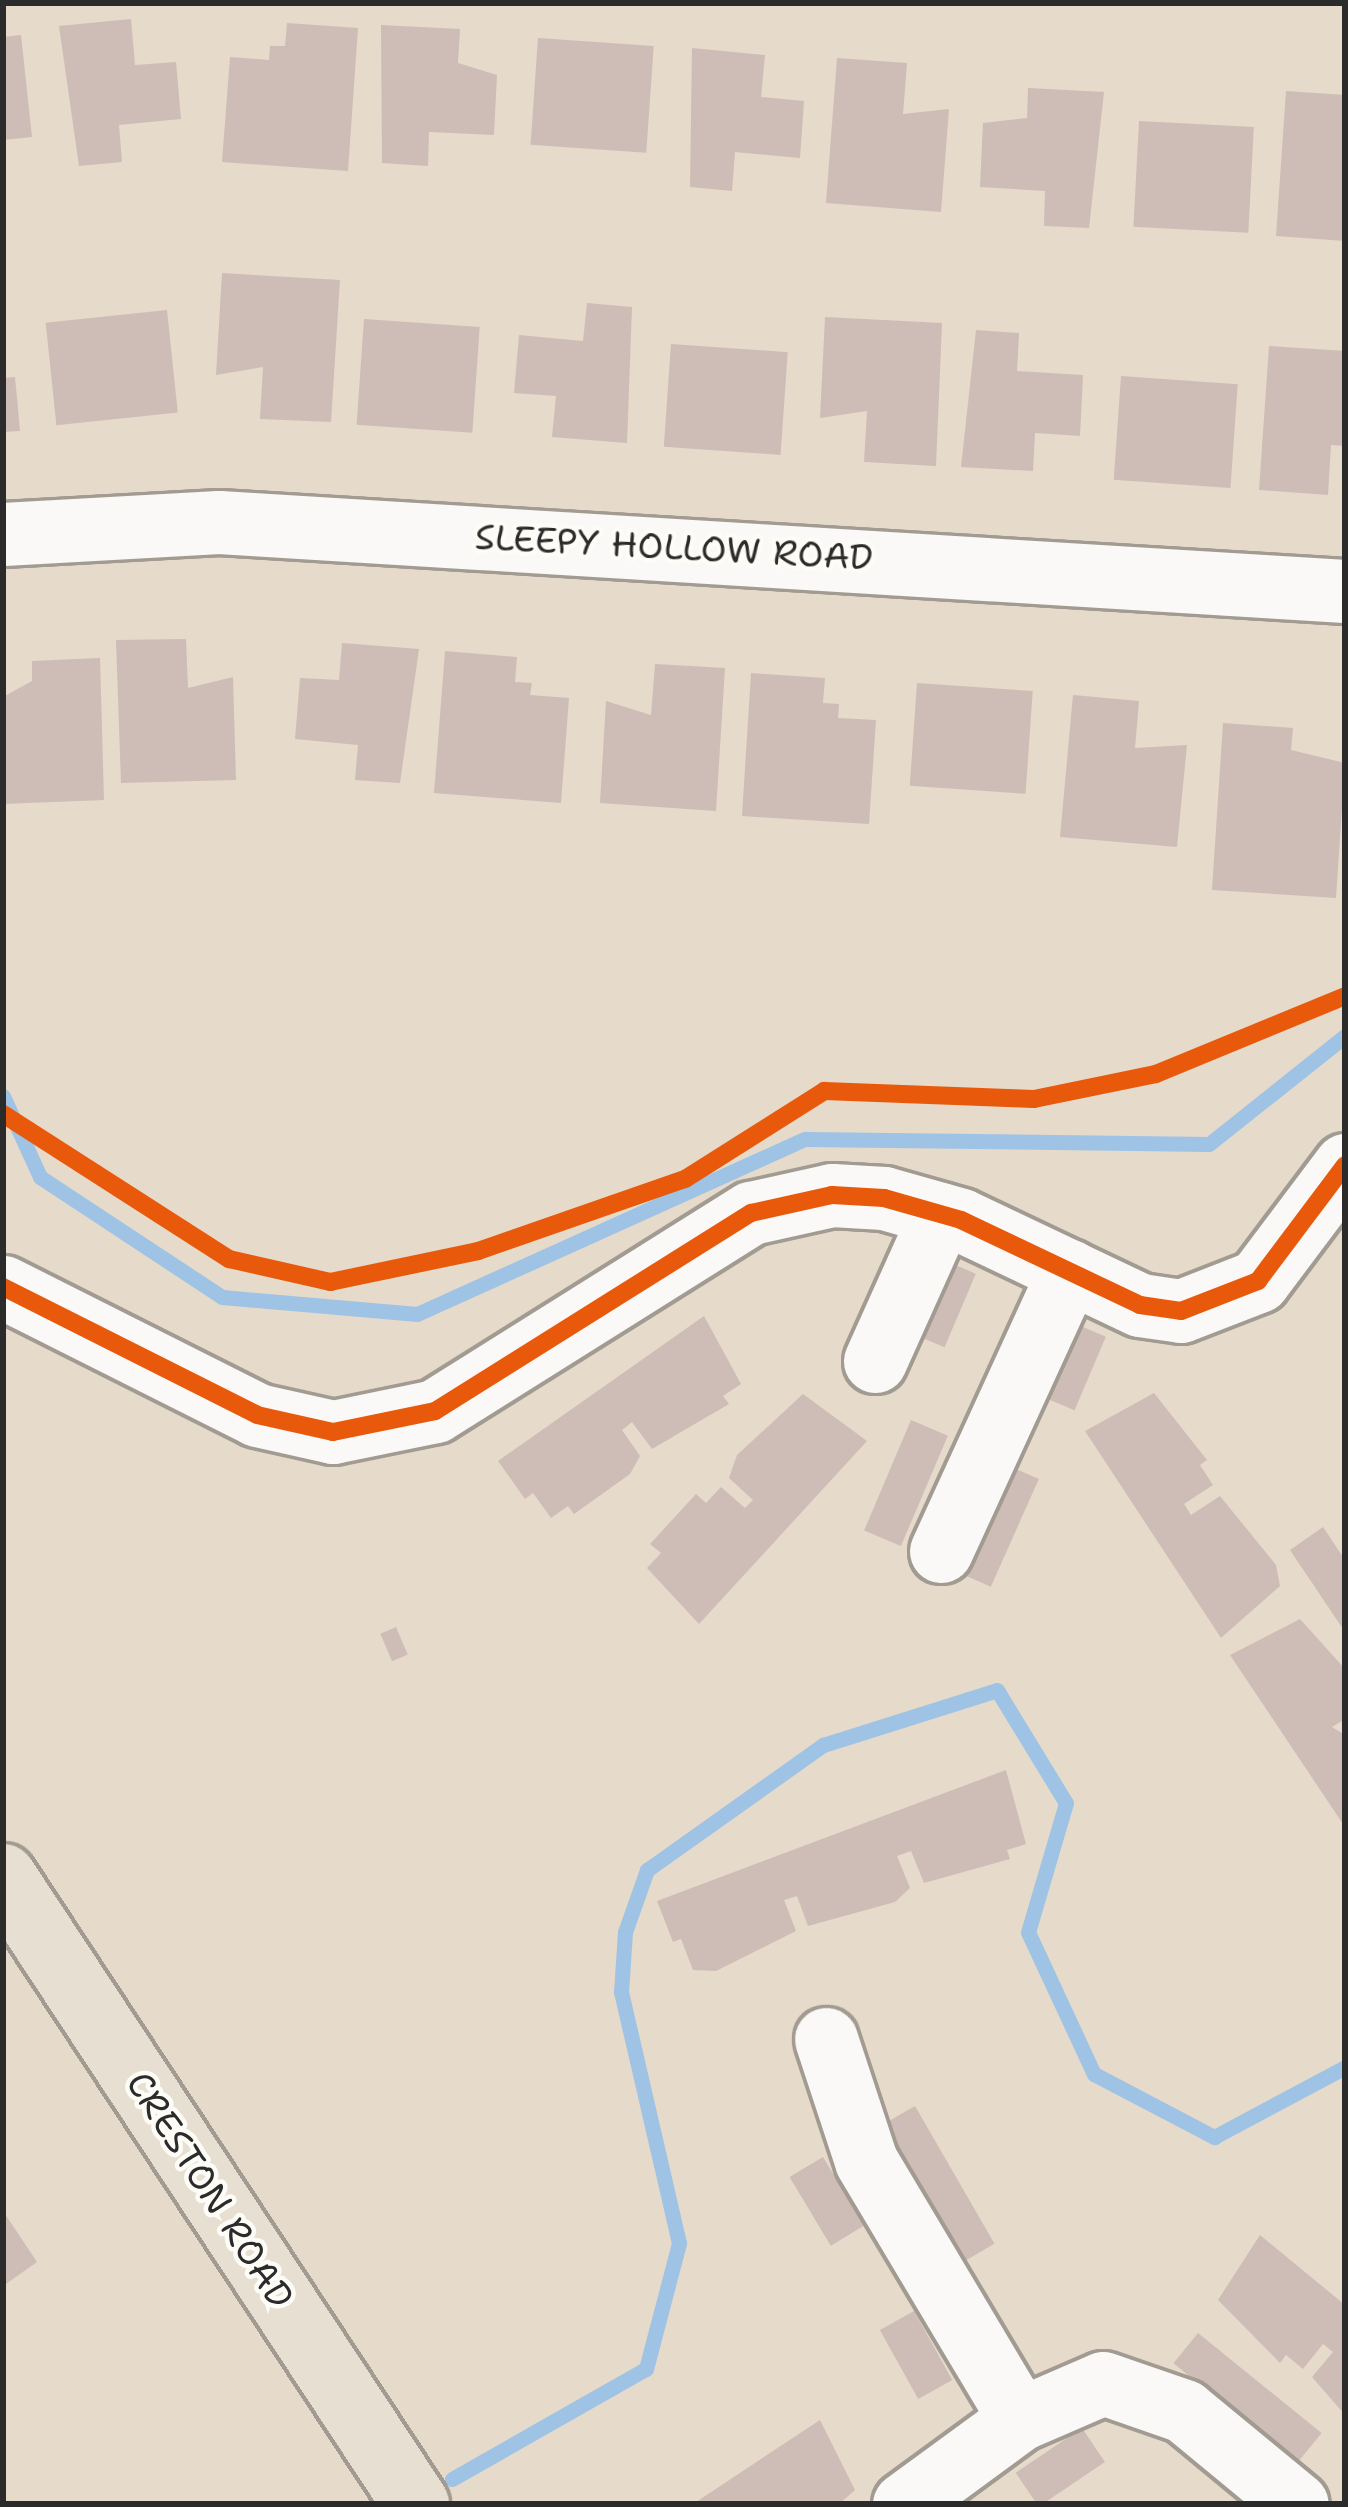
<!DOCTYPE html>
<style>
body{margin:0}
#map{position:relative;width:1348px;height:2507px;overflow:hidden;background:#e6daca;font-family:"Shantell Sans",sans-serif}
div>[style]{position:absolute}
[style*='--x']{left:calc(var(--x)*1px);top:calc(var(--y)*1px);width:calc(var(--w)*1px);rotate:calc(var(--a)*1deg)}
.stream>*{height:15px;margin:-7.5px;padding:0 7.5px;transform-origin:7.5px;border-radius:7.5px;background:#9fc3e5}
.building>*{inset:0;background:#cdbdb6;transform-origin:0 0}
.roads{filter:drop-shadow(3px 0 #a29b92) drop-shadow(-3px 0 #a29b92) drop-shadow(0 3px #a29b92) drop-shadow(0 -3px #a29b92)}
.minor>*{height:63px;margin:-31.5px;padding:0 31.5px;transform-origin:31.5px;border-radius:31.5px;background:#fbf9f7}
.major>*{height:66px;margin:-33px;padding:0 33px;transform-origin:33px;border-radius:33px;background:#e7e0d2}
.cycleway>*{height:18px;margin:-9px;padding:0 9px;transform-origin:9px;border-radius:9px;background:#e8590c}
span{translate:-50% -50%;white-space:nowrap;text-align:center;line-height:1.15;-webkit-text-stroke:9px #fdfcf7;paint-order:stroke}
.street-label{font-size:36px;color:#2b2b2b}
.frame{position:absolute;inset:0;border:6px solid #2b2b2b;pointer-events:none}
</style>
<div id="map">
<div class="stream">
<i style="--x:3;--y:1096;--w:89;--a:65.4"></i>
<i style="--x:40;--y:1177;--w:218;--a:33.4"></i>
<i style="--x:222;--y:1297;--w:196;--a:5"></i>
<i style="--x:417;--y:1314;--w:426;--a:-24.3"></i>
<i style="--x:805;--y:1139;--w:404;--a:0.7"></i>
<i style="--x:1209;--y:1144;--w:174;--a:-38.5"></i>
<i style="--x:452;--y:2479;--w:223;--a:-29.6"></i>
<i style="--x:646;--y:2369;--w:130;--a:-75.3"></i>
<i style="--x:679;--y:2243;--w:258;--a:-103"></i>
<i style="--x:621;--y:1992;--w:60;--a:-86.2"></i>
<i style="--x:625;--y:1932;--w:66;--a:-70.5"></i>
<i style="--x:647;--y:1870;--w:216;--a:-35.4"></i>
<i style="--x:823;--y:1745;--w:182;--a:-17.5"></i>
<i style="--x:997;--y:1690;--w:132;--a:58.6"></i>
<i style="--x:1066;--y:1803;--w:134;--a:106.4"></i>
<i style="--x:1028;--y:1932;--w:157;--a:65.1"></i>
<i style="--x:1094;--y:2074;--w:136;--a:27.7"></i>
<i style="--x:1214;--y:2137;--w:149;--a:-28.1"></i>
</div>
<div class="building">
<i style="clip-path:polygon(131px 19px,135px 65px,176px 62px,181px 119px,119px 125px,122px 162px,79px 166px,59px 26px)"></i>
<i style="clip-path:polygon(287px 23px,358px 28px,348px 171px,222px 162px,230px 57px,269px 60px,270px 46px,285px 46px)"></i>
<i style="clip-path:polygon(381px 25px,460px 29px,458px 63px,497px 75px,494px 135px,429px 132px,428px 166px,382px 163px)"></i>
<i style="clip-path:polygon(21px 35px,32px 137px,3px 140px,3px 37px)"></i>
<i style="left:538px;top:38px;width:116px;height:107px;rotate:4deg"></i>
<i style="clip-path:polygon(692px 48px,765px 55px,761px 97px,804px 101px,800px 158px,735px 152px,732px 191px,690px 187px)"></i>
<i style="clip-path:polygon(837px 58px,907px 63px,903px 114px,949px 109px,941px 212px,826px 203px)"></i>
<i style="clip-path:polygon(1028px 88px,1104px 92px,1089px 228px,1044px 226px,1045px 191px,980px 187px,983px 123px,1027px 118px)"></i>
<i style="clip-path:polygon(1286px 91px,1345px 95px,1345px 241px,1276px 236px)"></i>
<i style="left:1139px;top:121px;width:115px;height:106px;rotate:3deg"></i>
<i style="clip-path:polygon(222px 273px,340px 280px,331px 422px,260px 419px,263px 367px,216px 375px)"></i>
<i style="clip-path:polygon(587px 303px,632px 307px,627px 443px,552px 437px,556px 396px,514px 393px,519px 335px,583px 341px)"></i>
<i style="left:167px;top:310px;width:103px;height:122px;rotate:84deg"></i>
<i style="clip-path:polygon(825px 317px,942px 323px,936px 466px,864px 462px,867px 411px,820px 418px)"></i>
<i style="left:364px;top:319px;width:116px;height:106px;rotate:4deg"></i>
<i style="clip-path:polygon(976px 330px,1019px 333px,1017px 371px,1083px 375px,1080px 436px,1035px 433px,1033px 471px,961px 467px)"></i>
<i style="left:671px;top:344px;width:117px;height:103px;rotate:4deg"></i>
<i style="clip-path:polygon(1269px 346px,1345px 351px,1345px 446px,1331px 445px,1328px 495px,1259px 490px)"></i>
<i style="left:1121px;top:376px;width:117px;height:104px;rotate:4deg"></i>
<i style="clip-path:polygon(15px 377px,20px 431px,3px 432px,3px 378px)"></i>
<i style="clip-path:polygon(186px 639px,188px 688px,233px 677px,236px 780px,121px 783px,116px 640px)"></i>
<i style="clip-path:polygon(342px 643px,419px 649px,400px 783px,355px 780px,358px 745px,295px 739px,300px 678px,339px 680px)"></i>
<i style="clip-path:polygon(445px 651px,517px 657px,515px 682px,532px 683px,530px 695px,569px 698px,561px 803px,434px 793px)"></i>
<i style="clip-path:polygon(100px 658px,104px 800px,3px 804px,3px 697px,32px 681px,32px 661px)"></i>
<i style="clip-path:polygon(655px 664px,725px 668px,716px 811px,600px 803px,606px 701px,651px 715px)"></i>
<i style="clip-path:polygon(751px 673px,825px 678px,823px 703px,839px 704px,838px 718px,876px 720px,869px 824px,742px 816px)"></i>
<i style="left:917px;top:683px;width:116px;height:103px;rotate:4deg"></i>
<i style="clip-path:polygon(1073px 695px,1139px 701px,1135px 748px,1187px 745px,1177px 847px,1060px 837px)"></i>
<i style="clip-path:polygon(1223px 723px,1293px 728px,1291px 750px,1345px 763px,1336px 898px,1212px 890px)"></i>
<i style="left:939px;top:1258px;width:40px;height:80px;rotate:23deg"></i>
<i style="clip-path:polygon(704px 1316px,741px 1384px,723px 1396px,729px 1404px,652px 1449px,632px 1422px,622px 1430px,640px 1456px,630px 1474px,574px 1514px,568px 1506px,551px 1518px,533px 1493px,525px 1499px,498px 1461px)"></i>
<i style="left:1069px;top:1321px;width:40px;height:80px;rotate:23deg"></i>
<i style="clip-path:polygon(1154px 1393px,1207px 1460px,1200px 1465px,1213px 1485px,1184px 1504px,1191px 1515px,1220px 1496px,1276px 1565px,1280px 1586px,1221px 1638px,1085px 1431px)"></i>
<i style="clip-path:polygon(803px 1394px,867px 1441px,699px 1624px,647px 1568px,661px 1553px,650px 1544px,696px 1494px,706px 1503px,721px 1487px,745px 1508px,753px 1500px,729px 1478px,737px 1455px)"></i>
<i style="left:911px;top:1420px;width:40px;height:120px;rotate:23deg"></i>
<i style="left:1005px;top:1464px;width:37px;height:118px;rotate:24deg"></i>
<i style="clip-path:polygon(1323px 1527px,1345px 1560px,1345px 1632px,1290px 1550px)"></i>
<i style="clip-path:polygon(1300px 1619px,1345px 1669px,1345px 1719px,1332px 1727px,1345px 1735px,1345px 1827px,1230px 1655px)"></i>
<i style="left:396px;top:1627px;width:30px;height:17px;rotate:67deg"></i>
<i style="clip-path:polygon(1006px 1770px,1026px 1844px,1007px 1850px,1010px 1859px,924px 1883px,911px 1851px,897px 1856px,910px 1888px,895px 1902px,808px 1926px,797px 1896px,784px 1900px,796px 1931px,716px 1971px,693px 1970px,681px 1939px,673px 1942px,657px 1901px)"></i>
<i style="left:915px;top:2106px;width:159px;height:39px;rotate:60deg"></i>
<i style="left:823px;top:2157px;width:80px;height:39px;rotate:59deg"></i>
<i style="clip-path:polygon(3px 2211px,37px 2262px,3px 2286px)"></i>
<i style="clip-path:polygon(1260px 2235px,1345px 2305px,1345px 2415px,1312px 2377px,1333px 2352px,1323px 2344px,1303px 2369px,1286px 2355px,1280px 2363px,1218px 2300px)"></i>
<i style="left:914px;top:2311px;width:79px;height:39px;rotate:61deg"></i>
<i style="left:1198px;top:2333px;width:159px;height:39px;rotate:39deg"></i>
<i style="clip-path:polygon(820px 2420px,855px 2490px,839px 2504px,693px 2504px)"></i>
<i style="left:1082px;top:2428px;width:41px;height:80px;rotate:56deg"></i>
</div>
<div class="roads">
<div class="minor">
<i style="--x:3;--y:534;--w:216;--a:-3.2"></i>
<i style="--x:219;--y:522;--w:1128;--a:3.51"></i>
<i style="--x:3;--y:1287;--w:284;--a:26.7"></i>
<i style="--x:257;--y:1415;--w:78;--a:12.6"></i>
<i style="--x:333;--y:1432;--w:104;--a:-11.6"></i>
<i style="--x:435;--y:1411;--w:373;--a:-32.1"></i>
<i style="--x:751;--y:1213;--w:83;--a:-12.5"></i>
<i style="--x:832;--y:1195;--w:52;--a:3.3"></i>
<i style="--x:884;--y:1198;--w:80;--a:15.9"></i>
<i style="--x:961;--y:1220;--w:198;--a:25.4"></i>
<i style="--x:1140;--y:1305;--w:41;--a:8.3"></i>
<i style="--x:1181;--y:1311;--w:83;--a:-21.3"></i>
<i style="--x:1258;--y:1281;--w:145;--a:-53.1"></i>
<i style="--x:875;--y:1361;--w:161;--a:-65.8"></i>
<i style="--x:941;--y:1551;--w:308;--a:-65.4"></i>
<i style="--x:826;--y:2039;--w:128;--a:71.8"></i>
<i style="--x:866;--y:2161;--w:300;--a:59.2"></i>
<i style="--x:904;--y:2504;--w:144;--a:-36.2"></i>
<i style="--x:1020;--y:2419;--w:90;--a:-23.4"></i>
<i style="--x:1103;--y:2383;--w:86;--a:19.1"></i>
<i style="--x:1184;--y:2411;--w:146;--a:39.5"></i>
</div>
<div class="major">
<i style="--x:3;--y:1877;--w:751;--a:56.63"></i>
</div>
</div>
<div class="cycleway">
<i style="--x:3;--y:1114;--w:269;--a:32.7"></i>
<i style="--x:229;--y:1259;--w:104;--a:12.8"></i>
<i style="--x:330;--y:1282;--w:151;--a:-11.8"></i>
<i style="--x:478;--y:1251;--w:219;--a:-19.2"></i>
<i style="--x:685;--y:1179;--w:165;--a:-32.3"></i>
<i style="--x:824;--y:1091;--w:210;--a:2.2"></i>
<i style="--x:1034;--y:1099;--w:125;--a:-11.6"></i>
<i style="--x:1156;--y:1074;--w:204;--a:-22.4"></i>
<i style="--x:3;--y:1287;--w:284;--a:26.7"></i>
<i style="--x:257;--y:1415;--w:78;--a:12.6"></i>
<i style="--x:333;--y:1432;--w:104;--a:-11.6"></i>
<i style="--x:435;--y:1411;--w:373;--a:-32.1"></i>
<i style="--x:751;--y:1213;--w:83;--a:-12.5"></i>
<i style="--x:832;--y:1195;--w:52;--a:3.3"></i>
<i style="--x:884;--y:1198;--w:80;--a:15.9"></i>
<i style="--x:961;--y:1220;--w:198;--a:25.4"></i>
<i style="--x:1140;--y:1305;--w:41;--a:8.3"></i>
<i style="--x:1181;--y:1311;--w:83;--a:-21.3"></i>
<i style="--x:1258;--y:1281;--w:145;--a:-53.1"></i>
</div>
<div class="street-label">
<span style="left:674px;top:547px;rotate:3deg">SLEEPY HOLLOW ROAD</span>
<span style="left:210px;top:2190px;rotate:57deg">CRESTON ROAD</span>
</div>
<div class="frame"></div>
</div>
